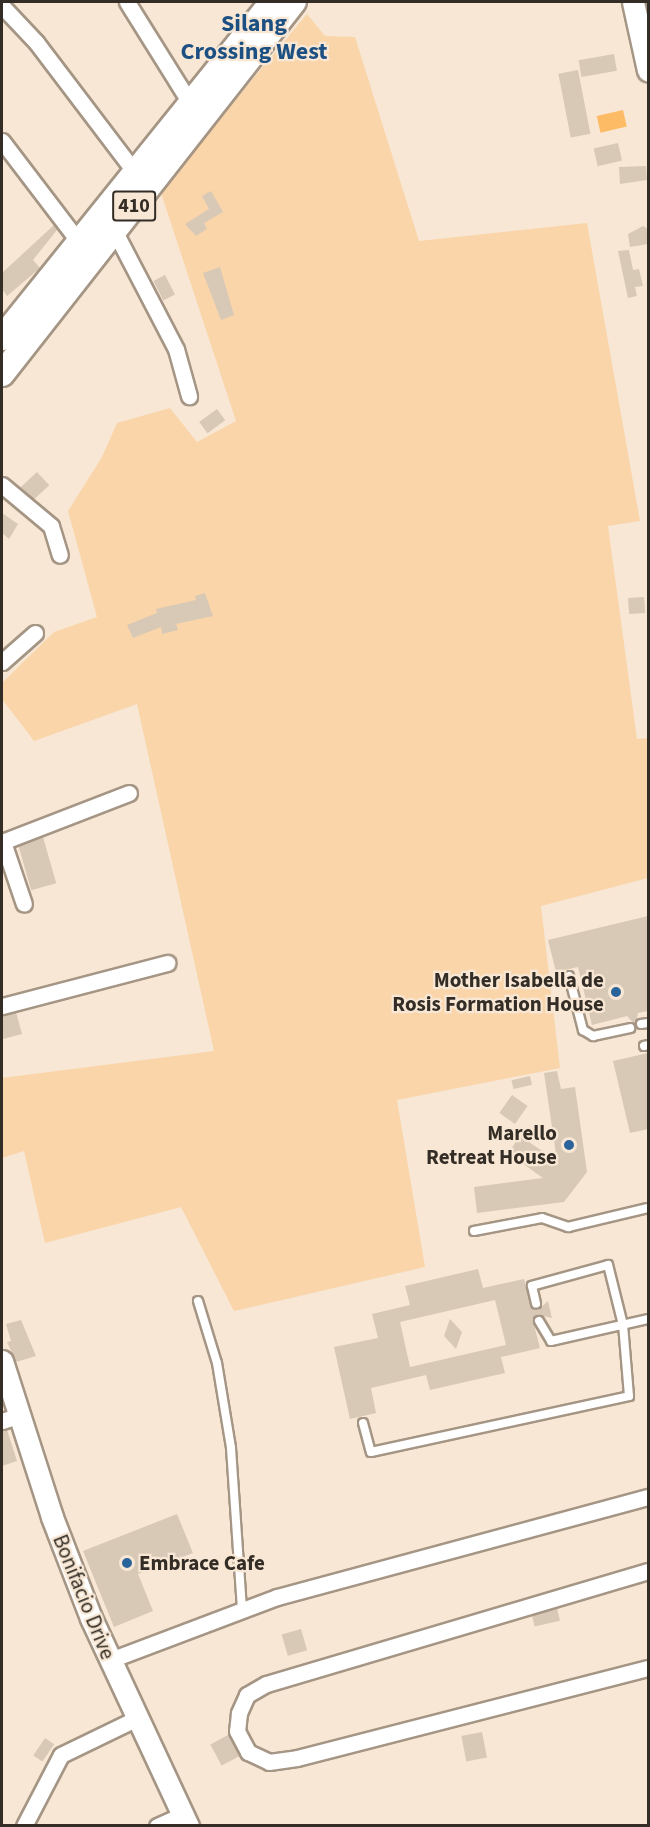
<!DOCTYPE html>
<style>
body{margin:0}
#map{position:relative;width:650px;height:1827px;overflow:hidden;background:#f7e7d4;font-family:"Source Sans 3",sans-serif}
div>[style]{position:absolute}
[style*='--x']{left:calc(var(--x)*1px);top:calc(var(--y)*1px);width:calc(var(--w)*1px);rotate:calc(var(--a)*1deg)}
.green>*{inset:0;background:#fad5aa}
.water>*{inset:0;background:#febb65;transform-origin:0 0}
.building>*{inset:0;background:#d8c8b6;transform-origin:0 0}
.roads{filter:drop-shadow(2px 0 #a59584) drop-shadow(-2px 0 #a59584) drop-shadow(0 2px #a59584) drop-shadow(0 -2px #a59584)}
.lane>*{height:8px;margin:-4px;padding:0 4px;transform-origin:4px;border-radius:4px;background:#fff}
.street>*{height:15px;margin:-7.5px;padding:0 7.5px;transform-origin:7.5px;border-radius:7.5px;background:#fff}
.secondary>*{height:21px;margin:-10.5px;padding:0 10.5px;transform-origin:10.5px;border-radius:10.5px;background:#fff}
.primary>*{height:24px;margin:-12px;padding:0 12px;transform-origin:12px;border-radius:12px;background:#fff}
.dots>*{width:16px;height:16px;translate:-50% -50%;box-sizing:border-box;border:3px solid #f7e7d4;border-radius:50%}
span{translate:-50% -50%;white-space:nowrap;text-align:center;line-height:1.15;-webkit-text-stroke:4.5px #f7e7d4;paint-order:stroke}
.shield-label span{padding:2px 4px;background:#f7e7d4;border:2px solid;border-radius:4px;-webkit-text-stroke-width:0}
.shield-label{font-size:20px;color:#332d26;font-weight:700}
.poi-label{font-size:21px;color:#332d26;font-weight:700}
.right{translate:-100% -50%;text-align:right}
.left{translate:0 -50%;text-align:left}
.street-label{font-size:21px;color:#332d26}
.quarter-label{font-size:24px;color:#1c5082;font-weight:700}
.frame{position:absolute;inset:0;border:3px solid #332d26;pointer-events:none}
</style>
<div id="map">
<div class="green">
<i style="clip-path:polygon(307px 14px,325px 36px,355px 37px,419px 241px,587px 223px,640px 521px,608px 526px,637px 739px,648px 738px,648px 878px,541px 906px,560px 1068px,397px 1100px,425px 1267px,234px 1311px,181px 1207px,45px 1243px,24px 1151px,2px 1158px,2px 1078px,214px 1051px,137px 704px,34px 741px,2px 699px,2px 683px,54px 632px,97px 617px,68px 511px,102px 457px,117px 423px,170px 408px,197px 442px,236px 421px,160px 190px)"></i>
</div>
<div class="water">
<i style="left:623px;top:110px;width:17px;height:27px;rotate:77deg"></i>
</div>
<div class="building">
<i style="left:614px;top:54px;width:17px;height:36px;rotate:80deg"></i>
<i style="left:578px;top:70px;width:65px;height:20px;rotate:79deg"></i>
<i style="left:618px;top:143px;width:18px;height:25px;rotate:77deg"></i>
<i style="clip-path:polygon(646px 166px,647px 180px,620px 184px,619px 167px)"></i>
<i style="clip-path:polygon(211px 191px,223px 212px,204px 223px,207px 229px,196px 236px,185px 224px,209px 209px,202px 196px)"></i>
<i style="clip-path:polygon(54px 225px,57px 230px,33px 260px,40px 268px,7px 296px,2px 289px,2px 273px)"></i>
<i style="clip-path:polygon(643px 226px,648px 229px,648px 244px,630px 247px,628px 234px)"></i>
<i style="clip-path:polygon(629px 250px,633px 270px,639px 269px,643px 286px,635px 287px,637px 296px,628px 298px,618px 251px)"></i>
<i style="clip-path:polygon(220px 267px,234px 315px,221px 320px,203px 273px)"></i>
<i style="left:165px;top:275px;width:22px;height:13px;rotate:63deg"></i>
<i style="left:217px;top:409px;width:14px;height:22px;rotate:54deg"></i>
<i style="left:37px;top:472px;width:18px;height:23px;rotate:47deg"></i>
<i style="clip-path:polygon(2px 513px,18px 524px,9px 539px,2px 533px)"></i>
<i style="clip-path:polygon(205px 593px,213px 616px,176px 624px,178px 630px,162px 634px,161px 627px,133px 638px,127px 625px,157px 613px,156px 609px,196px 600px,195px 596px)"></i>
<i style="left:644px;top:597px;width:16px;height:16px;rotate:86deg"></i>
<i style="left:43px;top:837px;width:48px;height:26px;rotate:74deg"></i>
<i style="clip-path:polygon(648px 916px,648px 1011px,638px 1013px,635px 1025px,627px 1016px,592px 1025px,578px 967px,556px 972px,548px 940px)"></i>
<i style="clip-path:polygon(16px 1012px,22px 1034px,3px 1039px,2px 1016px)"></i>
<i style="clip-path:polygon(648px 1053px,648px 1129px,630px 1133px,613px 1061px)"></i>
<i style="clip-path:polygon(557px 1071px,561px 1089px,575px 1087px,587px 1172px,564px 1202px,477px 1213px,474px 1187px,543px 1178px,508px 1153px,520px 1136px,557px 1161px,544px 1073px)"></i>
<i style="left:530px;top:1076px;width:9px;height:19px;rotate:77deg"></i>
<i style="left:512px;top:1095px;width:19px;height:22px;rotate:35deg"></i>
<i style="clip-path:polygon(evenodd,478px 1269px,483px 1288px,524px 1279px,532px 1308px,538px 1310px,548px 1301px,552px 1318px,538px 1315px,533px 1321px,540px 1348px,501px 1357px,505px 1373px,430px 1390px,426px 1375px,371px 1388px,376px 1413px,350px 1419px,334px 1347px,378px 1338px,372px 1314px,410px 1305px,405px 1286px,478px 1269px,495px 1300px,506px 1345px,410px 1367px,400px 1322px,495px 1300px)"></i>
<i style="clip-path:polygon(450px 1319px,462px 1332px,456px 1349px,444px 1336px)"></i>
<i style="clip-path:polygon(21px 1320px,36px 1356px,16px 1362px,7px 1342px,11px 1341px,6px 1324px)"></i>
<i style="clip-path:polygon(7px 1430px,17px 1461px,2px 1466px,2px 1431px)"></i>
<i style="clip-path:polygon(177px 1514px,193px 1553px,138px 1574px,153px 1611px,114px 1627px,83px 1551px)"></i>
<i style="left:557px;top:1608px;width:13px;height:26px;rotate:77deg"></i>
<i style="left:301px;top:1629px;width:22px;height:20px;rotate:74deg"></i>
<i style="left:482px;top:1732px;width:26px;height:21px;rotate:79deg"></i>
<i style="left:228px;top:1735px;width:24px;height:20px;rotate:62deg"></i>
<i style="left:45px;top:1738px;width:11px;height:21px;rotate:34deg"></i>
</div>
<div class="roads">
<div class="lane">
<i style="--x:569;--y:976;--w:56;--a:75.5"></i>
<i style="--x:583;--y:1030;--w:12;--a:31"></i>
<i style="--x:593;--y:1036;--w:38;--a:-12"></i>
<i style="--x:641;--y:1024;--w:7;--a:-8"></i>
<i style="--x:644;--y:1046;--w:4;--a:-14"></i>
<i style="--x:474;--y:1231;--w:69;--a:-10.8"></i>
<i style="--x:542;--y:1218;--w:28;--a:19"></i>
<i style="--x:568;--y:1227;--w:82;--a:-13.4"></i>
<i style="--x:198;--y:1301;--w:65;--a:73"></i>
<i style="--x:217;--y:1363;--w:86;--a:80.6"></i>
<i style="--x:231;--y:1448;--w:162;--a:86.1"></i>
<i style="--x:539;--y:1321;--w:23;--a:59"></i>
<i style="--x:551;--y:1341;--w:99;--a:-12.8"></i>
<i style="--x:363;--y:1423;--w:30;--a:75"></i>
<i style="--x:371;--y:1452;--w:264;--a:-12.2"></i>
<i style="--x:629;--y:1396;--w:71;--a:-94.8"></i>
<i style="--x:623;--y:1325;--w:62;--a:-104"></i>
<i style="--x:608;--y:1265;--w:79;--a:164.6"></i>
<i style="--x:532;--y:1286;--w:18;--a:77"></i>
</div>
<div class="street">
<i style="--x:127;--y:2;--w:119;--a:58"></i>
<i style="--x:2;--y:6;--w:50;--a:46.6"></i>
<i style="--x:36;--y:42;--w:162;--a:52.8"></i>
<i style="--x:2;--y:141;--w:127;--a:52.7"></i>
<i style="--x:114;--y:230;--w:134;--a:62.5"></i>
<i style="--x:176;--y:349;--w:49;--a:74.5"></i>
<i style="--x:2;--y:485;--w:64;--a:39.9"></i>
<i style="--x:51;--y:526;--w:30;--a:73"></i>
<i style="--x:2;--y:662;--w:44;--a:-41.3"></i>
<i style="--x:2;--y:842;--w:136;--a:-21.1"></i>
<i style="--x:3;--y:842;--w:65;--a:71.3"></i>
<i style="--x:2;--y:1006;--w:171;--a:-14.6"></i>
<i style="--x:2;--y:1421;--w:19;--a:-18"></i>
<i style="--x:648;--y:1571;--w:398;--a:163.5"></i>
<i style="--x:266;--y:1684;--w:22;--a:150"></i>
<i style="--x:247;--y:1695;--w:20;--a:114"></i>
<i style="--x:239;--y:1713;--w:18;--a:96"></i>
<i style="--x:237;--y:1731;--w:24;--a:62"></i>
<i style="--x:248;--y:1752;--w:23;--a:25"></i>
<i style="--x:269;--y:1762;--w:28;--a:-8"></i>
<i style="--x:297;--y:1758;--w:362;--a:-14.4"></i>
<i style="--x:110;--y:1660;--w:178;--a:-20.7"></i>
<i style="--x:277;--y:1597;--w:384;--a:-15.1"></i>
<i style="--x:24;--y:1826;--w:80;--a:-62.5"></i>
<i style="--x:61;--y:1755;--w:82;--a:-25.9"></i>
<i style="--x:157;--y:1826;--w:30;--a:-24"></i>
</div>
<div class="secondary">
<i style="--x:633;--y:2;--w:70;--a:77.6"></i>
<i style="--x:2;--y:1361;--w:164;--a:72.2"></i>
<i style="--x:52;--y:1517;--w:108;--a:68.9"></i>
<i style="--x:91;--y:1618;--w:230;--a:65"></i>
</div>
<div class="primary">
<i style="--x:2;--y:338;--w:431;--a:-51.2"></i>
<i style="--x:2;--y:374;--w:473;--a:-51.9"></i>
</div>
</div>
<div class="dots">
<i style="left:616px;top:992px;background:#2b639b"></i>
<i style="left:569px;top:1145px;background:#2b639b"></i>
<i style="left:127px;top:1563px;background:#2b639b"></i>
</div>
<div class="shield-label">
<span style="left:134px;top:206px">410</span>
</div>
<div class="poi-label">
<span class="right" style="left:604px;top:992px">Mother Isabella de<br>Rosis Formation House</span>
<span class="right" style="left:557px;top:1145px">Marello<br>Retreat House</span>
<span class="left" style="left:139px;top:1563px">Embrace Cafe</span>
</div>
<div class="street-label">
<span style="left:84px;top:1597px;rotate:68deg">Bonifacio Drive</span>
</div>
<div class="quarter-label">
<span style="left:254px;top:38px">Silang<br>Crossing West</span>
</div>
<div class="frame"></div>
</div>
